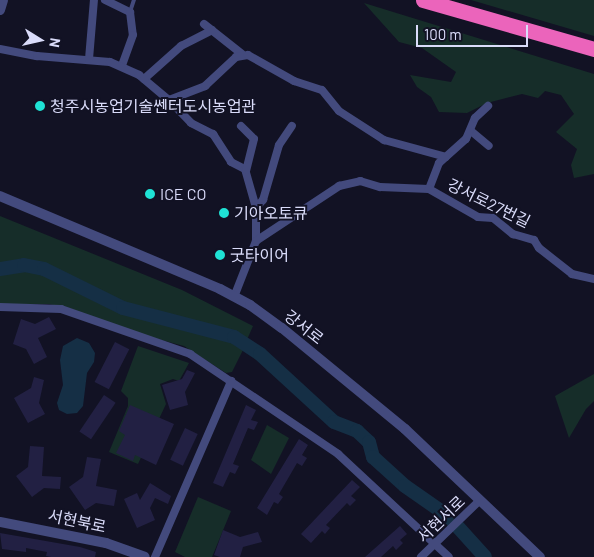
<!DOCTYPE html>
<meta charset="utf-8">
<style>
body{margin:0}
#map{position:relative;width:594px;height:557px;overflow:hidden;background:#121224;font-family:Barlow,"Noto Sans KR",sans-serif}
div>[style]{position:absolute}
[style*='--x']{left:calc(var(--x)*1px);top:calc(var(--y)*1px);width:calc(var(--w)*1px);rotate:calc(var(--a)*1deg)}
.green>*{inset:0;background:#162d29}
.water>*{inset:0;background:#152f45}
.river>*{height:14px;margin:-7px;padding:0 7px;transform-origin:7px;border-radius:7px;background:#152f45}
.building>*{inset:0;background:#222043;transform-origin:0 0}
.service>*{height:4px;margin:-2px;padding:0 2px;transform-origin:2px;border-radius:2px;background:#434a7d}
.minor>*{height:8px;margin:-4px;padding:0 4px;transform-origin:4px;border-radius:4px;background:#434a7d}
.tertiary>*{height:10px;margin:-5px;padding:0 5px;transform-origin:5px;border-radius:5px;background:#434a7d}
.motorway>*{height:15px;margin:-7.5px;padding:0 7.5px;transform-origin:7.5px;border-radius:7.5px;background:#eb64bb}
.dots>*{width:14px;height:14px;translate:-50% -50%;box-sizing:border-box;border:2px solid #121224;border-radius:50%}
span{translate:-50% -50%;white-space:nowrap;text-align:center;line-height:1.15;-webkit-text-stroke:4px #121224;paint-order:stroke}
.poi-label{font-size:16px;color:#dadcfa}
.left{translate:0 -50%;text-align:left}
.street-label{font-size:16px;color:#dadcfa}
.north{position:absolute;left:15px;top:15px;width:50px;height:50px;-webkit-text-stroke:4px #121224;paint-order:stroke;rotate:100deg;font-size:14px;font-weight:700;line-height:20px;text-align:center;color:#dadcfa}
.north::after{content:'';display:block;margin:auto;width:18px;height:22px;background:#dadcfa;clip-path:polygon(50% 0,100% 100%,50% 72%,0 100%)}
.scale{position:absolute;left:416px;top:25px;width:112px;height:22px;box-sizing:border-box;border:2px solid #dadcfa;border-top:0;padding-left:6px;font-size:15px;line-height:18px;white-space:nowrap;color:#dadcfa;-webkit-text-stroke:4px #121224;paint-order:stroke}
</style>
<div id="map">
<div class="green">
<i style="clip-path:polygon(471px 0,594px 0,594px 36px)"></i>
<i style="clip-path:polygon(364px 3px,594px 74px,594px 174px,574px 178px,571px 165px,577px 149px,556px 132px,574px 114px,561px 95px,545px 91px,538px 98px,522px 94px,487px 103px,467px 113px,439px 112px,431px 97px,417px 87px,410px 75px,451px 82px,456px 72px,422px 48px,399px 42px)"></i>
<i style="clip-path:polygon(0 216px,182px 290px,253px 326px,246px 342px,233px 334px,127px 303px,48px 266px,22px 260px,0 265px)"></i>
<i style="clip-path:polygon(34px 270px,122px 313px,225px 339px,243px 350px,232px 372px,226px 373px,184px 346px,120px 329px,72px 309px,49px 304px,0 304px,0 272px)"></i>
<i style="clip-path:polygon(138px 346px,189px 363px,179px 381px,173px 379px,160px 384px,166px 404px,138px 464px,109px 452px,128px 406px,128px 398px,121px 391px)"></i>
<i style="clip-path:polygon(594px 374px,594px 401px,586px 409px,569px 438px,555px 396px)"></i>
<i style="clip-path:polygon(267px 425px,289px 438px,271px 474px,251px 460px)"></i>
<i style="clip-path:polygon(198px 497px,231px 511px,212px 557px,185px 557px,175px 552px)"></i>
</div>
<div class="water">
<i style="clip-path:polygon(77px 338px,89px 343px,95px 353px,94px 362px,87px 373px,83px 406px,77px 413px,67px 414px,59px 410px,57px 403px,63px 385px,60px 360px,63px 346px)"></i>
</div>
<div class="river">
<i style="--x:0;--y:269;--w:24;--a:-9"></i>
<i style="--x:24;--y:265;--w:20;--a:11"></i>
<i style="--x:44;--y:269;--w:88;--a:26.3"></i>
<i style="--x:123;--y:308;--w:115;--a:14.6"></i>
<i style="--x:234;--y:337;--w:31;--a:33"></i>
<i style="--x:260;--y:354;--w:100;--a:42.6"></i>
<i style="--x:334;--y:422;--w:25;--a:21"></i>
<i style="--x:357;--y:431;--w:16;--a:43"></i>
<i style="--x:369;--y:442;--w:16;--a:75"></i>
<i style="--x:373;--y:457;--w:43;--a:42.2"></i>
<i style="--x:405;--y:486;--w:52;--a:34.9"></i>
<i style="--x:448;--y:516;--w:55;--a:47.9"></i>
</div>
<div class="building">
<i style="clip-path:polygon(49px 317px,56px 329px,38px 338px,47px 357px,34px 364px,26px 349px,13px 344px,21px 319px,35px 324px)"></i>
<i style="left:115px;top:342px;width:16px;height:45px;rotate:27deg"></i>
<i style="clip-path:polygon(187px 370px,195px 373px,185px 392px,188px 405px,170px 410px,162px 385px,182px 379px)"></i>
<i style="clip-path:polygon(34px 377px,44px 380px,39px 403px,45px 414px,28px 423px,14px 398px,31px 388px)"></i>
<i style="left:104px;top:395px;width:14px;height:44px;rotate:34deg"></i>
<i style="clip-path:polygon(130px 405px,174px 424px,156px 465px,135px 455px,133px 461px,116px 453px,125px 435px,119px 431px)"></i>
<i style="clip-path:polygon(246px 405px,256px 410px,251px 420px,258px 422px,254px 430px,248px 428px,233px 464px,239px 466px,235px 474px,230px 472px,223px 487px,213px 483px)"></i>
<i style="left:185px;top:428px;width:14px;height:35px;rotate:25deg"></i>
<i style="clip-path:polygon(299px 439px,308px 445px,302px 455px,307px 458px,302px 466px,297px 463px,279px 494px,283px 497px,278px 504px,274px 502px,267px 515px,257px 508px)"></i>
<i style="clip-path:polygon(30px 446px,44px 447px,42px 476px,61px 477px,60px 489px,44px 488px,32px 497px,16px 476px,28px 467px)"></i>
<i style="clip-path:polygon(87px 457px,101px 459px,96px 486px,117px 490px,114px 506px,96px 503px,85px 510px,69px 487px,83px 477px)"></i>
<i style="clip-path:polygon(352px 480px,360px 487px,351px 496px,356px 500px,350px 506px,347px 503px,326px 525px,330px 528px,325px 534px,322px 531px,311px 543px,301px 534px)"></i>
<i style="clip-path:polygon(150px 483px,171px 496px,168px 504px,155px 498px,150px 508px,155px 520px,137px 528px,124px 499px,137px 493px,140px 500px)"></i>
<i style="clip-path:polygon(400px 526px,407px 534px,400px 540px,403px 543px,396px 550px,393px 546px,381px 557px,365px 557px)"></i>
<i style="clip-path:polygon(223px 530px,240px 537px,258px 532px,262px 542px,243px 547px,240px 557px,220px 557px,214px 555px)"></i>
<i style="clip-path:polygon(0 533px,80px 547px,96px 552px,95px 557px,51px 557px,46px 556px,47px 552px,26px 548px,26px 552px,2px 549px)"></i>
</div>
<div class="service">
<i style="--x:130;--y:12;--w:13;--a:-72"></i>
</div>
<div class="minor">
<i style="--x:105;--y:0;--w:28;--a:26"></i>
<i style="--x:130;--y:12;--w:23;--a:83"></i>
<i style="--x:133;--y:35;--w:33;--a:110"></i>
<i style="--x:204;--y:24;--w:48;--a:38.3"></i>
<i style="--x:0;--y:49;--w:38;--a:11"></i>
<i style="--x:37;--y:56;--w:73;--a:4.7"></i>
<i style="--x:110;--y:62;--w:32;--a:24"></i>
<i style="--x:139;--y:75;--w:39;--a:40"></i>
<i style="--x:169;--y:100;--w:39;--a:-21"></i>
<i style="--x:205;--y:86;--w:42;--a:-43.1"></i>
<i style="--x:236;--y:57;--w:12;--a:-9"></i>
<i style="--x:248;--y:55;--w:53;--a:29.5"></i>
<i style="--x:294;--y:81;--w:29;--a:18"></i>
<i style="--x:322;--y:90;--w:27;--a:51"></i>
<i style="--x:339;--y:111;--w:54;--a:32.8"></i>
<i style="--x:384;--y:140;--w:64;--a:15.3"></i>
<i style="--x:89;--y:59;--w:59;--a:-85.2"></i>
<i style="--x:144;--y:79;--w:50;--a:-41.7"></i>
<i style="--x:181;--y:46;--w:35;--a:-27"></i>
<i style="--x:169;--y:100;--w:32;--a:46"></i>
<i style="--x:191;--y:123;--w:25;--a:27"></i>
<i style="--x:213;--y:134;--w:33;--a:57"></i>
<i style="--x:231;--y:162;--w:16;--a:27"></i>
<i style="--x:245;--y:169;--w:41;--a:74.2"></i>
<i style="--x:256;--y:208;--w:33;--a:90"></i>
<i style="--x:241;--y:126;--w:18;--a:45"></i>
<i style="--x:254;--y:139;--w:32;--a:104"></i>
<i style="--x:471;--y:131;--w:23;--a:40"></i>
<i style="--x:429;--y:189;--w:28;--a:-69"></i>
<i style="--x:439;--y:163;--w:36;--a:-42"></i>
<i style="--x:466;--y:139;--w:23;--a:-67"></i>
<i style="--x:475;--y:118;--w:18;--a:-43"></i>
<i style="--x:256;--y:208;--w:11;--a:-49"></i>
<i style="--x:263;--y:200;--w:57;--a:-73.8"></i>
<i style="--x:279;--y:145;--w:23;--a:-56"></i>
<i style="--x:234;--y:297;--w:60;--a:-68.6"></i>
<i style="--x:256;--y:241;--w:100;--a:-33.5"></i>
<i style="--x:339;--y:186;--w:22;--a:-13"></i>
<i style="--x:360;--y:181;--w:21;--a:17"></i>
<i style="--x:380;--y:187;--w:49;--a:2.3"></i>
<i style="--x:429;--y:189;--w:56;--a:29.7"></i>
<i style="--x:478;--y:217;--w:15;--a:4"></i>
<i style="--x:493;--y:218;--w:26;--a:39"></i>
<i style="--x:513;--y:234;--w:22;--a:16"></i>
<i style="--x:534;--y:240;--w:9;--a:58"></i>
<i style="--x:539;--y:248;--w:42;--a:38.2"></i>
<i style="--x:572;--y:274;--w:23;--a:13"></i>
<i style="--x:0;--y:307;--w:61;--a:1.9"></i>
<i style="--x:61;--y:309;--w:137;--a:19.2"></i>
<i style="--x:190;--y:354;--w:179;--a:34"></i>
<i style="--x:338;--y:454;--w:151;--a:42.9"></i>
<i style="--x:155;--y:557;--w:192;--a:-66.6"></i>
<i style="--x:421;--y:557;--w:82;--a:-44"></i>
</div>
<div class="tertiary">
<i style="--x:0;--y:10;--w:10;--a:-73"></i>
<i style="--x:0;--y:196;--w:239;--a:22.9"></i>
<i style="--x:220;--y:289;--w:34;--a:28"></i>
<i style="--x:250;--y:305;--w:39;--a:36"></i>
<i style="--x:282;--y:328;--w:159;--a:39.4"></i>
<i style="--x:405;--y:429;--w:186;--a:43.5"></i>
<i style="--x:0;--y:522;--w:108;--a:11.2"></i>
<i style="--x:106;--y:543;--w:41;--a:19.7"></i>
</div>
<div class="motorway">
<i style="--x:423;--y:0;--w:178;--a:16"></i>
</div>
<div class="dots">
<i style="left:40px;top:106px;background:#1fe2d5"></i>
<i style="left:150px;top:194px;background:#1fe2d5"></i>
<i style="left:224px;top:213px;background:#1fe2d5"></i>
<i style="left:220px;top:255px;background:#1fe2d5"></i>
</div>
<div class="poi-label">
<span class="left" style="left:50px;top:106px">청주시농업기술쎈터도시농업관</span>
<span class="left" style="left:160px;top:194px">ICE CO</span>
<span class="left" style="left:234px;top:213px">기아오토큐</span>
<span class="left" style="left:230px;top:255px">굿타이어</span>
</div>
<div class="street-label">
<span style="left:489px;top:203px;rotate:26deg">강서로27번길</span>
<span style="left:304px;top:327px;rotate:38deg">강서로</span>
<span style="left:441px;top:519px;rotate:-44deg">서현서로</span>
<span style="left:77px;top:521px;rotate:12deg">서현북로</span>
</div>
<div class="north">N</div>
<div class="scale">100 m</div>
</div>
